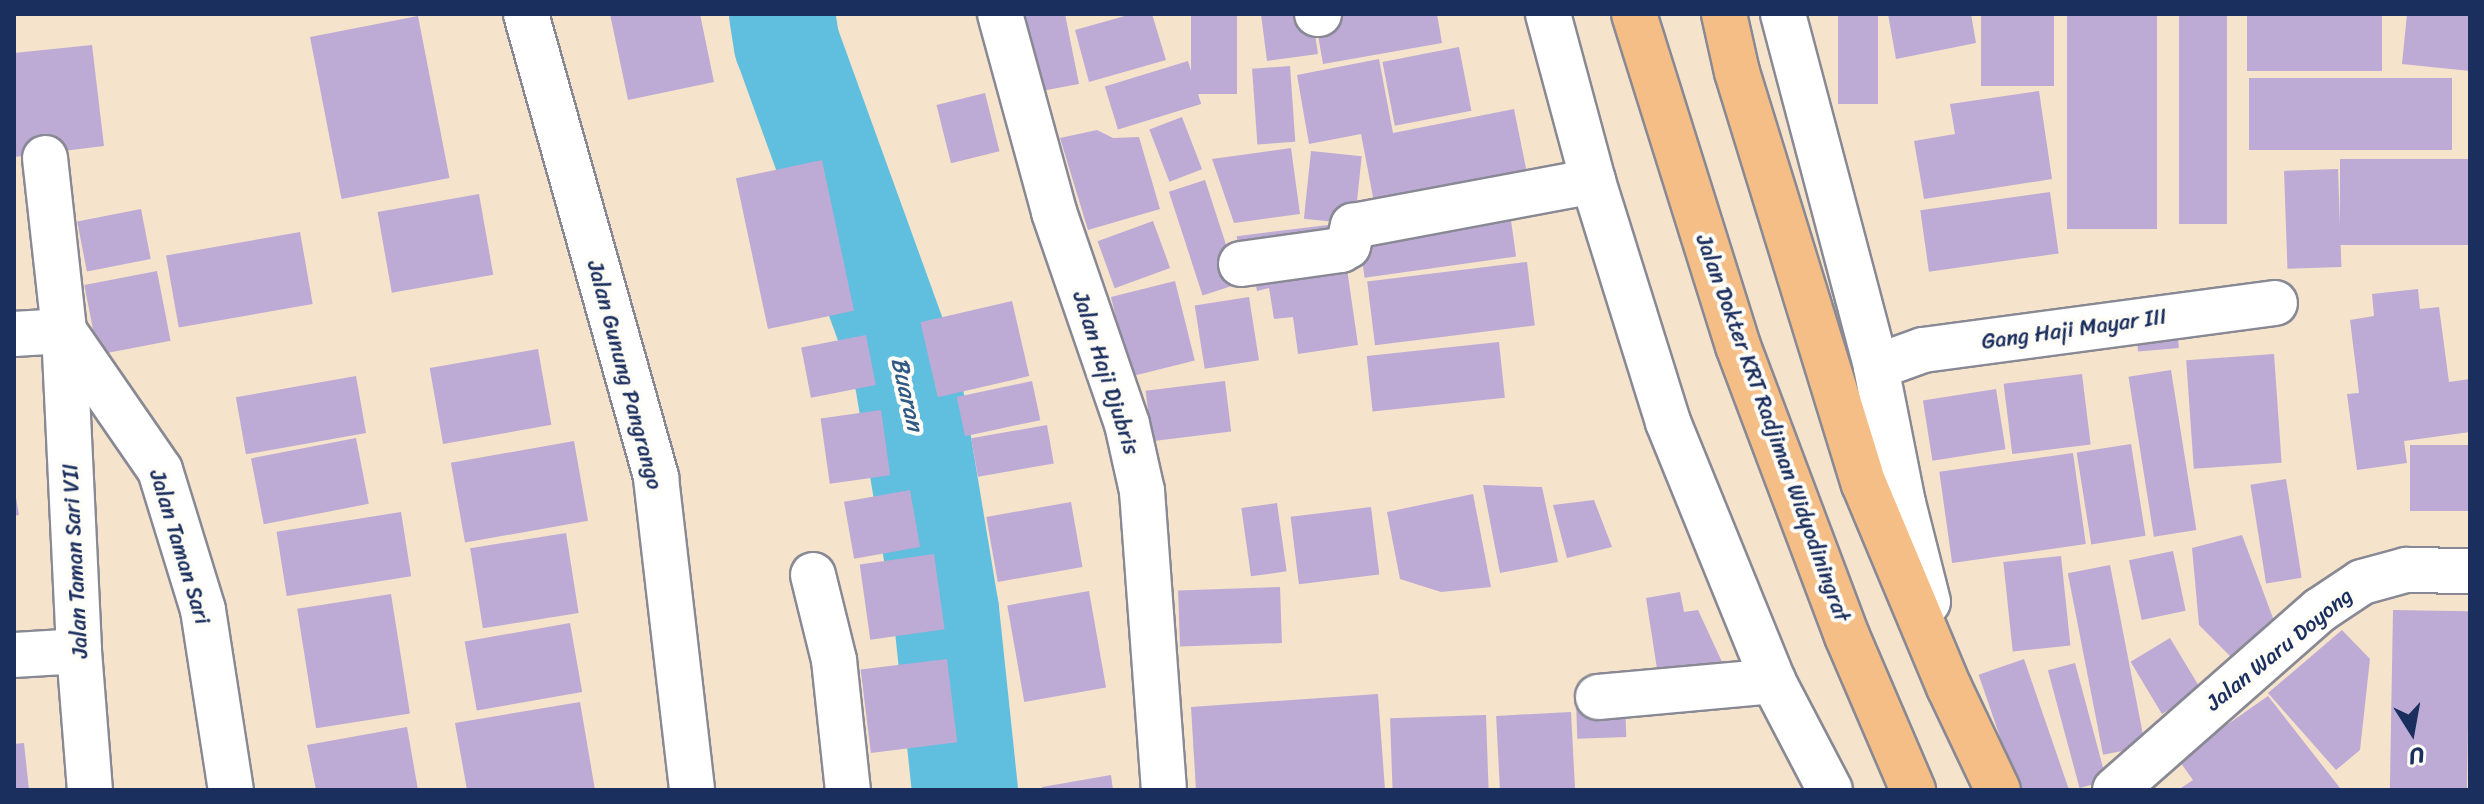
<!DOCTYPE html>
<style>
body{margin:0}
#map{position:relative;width:2484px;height:804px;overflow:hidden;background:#f5e3cb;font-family:Sriracha,sans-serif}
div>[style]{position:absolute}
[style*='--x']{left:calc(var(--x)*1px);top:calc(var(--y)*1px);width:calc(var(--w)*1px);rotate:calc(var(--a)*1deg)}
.river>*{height:106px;margin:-53px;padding:0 53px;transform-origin:53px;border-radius:53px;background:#60bede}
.building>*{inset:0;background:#bdabd5;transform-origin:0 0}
.roads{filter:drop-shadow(2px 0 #888994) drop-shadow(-2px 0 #888994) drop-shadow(0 2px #888994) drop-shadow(0 -2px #888994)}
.minor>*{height:44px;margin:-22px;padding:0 22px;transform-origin:22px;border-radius:22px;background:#fff}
.tertiary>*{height:44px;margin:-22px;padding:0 22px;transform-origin:22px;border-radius:22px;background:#fff}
.primary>*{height:44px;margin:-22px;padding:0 22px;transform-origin:22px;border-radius:22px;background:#f6be87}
span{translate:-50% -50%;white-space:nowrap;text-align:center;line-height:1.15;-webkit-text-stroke:8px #fdfcf7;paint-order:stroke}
.street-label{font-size:22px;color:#1b2f5e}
.water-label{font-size:24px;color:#305a84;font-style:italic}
.frame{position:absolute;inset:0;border:16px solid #1b2f5e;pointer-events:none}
.north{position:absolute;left:2372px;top:692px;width:80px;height:80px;-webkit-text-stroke:6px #fdfcf7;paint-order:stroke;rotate:169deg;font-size:22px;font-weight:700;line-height:32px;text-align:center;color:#1b2f5e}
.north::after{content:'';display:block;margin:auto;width:28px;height:36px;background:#1b2f5e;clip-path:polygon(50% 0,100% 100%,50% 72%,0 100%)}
</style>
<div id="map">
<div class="river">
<i style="--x:782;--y:14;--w:30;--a:81"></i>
<i style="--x:787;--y:44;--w:352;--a:70.1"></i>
<i style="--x:907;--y:375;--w:238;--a:80.6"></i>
<i style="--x:946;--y:610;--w:181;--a:84"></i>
</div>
<div class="building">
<i style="clip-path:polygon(610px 14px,700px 14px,714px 82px,628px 100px)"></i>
<i style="clip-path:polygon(1010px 14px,1065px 14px,1079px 84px,1025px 94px)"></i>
<i style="clip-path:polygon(1132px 14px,1152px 14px,1166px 60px,1089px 82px,1075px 30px)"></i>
<i style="left:1191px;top:14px;width:46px;height:80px"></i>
<i style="clip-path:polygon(1261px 14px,1312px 14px,1318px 54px,1267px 61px)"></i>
<i style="clip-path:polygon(1337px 14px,1437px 14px,1442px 43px,1323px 64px,1315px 18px)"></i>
<i style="left:1838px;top:14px;width:40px;height:90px"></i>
<i style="clip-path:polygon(1888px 14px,1971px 14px,1976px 43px,1896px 59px)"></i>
<i style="left:1981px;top:14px;width:73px;height:72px"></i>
<i style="left:2067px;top:14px;width:90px;height:215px"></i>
<i style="left:2179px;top:14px;width:48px;height:210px"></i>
<i style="left:2247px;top:14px;width:135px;height:57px"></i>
<i style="clip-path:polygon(2407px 14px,2470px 14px,2470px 71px,2402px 64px)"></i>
<i style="left:418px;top:16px;width:165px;height:110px;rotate:79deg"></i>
<i style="clip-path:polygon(92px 45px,104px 146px,14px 157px,14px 53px)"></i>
<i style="left:1459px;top:47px;width:65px;height:78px;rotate:79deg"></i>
<i style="clip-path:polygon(1379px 59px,1393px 133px,1514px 109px,1530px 188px,1377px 218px,1361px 134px,1309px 144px,1297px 75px)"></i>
<i style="left:1188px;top:61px;width:45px;height:87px;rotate:73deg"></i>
<i style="left:1290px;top:66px;width:76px;height:38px;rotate:86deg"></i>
<i style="left:2452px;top:78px;width:72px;height:203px;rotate:90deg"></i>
<i style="clip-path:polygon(2039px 91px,2052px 179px,1924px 199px,1914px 141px,1955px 134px,1950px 104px)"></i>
<i style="left:985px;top:93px;width:60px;height:50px;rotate:76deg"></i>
<i style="left:1182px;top:117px;width:56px;height:35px;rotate:69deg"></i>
<i style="clip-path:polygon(1097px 130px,1113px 138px,1139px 137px,1160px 209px,1088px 230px,1060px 138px)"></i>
<i style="clip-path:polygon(1291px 148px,1300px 214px,1234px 223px,1212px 159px)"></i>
<i style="left:1311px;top:151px;width:51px;height:68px;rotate:6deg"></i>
<i style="left:2470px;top:159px;width:86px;height:130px;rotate:90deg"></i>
<i style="left:822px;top:160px;width:154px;height:88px;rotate:78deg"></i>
<i style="left:2338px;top:169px;width:98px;height:54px;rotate:88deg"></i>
<i style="left:1205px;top:180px;width:109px;height:38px;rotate:72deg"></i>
<i style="left:2050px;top:192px;width:62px;height:131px;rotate:82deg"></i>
<i style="left:479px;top:194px;width:82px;height:103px;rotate:80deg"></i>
<i style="left:1509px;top:206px;width:51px;height:153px;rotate:82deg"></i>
<i style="left:141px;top:209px;width:51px;height:65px;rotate:79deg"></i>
<i style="left:1153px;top:221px;width:50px;height:59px;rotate:70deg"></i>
<i style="left:1336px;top:224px;width:23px;height:100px;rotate:83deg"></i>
<i style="left:300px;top:232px;width:73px;height:136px;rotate:80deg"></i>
<i style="clip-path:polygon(1345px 255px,1358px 345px,1298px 354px,1293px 317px,1274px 319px,1269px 288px,1257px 291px,1252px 264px)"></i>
<i style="left:1527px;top:262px;width:64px;height:161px;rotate:83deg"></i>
<i style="left:157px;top:271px;width:71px;height:74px;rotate:79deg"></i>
<i style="left:1175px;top:281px;width:82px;height:66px;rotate:76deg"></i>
<i style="clip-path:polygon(2418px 289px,2420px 309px,2439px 307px,2449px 382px,2470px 379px,2470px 432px,2404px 441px,2407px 463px,2357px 470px,2347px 394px,2359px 393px,2350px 320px,2374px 316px,2372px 294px)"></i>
<i style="left:1249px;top:297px;width:64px;height:55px;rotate:81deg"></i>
<i style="left:1012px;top:301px;width:77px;height:94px;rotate:77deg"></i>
<i style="left:2177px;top:326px;width:22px;height:41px;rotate:85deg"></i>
<i style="left:866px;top:335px;width:51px;height:66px;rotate:79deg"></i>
<i style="left:1499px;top:342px;width:56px;height:133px;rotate:84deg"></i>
<i style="left:538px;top:349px;width:77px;height:110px;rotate:80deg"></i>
<i style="left:2274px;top:354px;width:109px;height:88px;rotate:86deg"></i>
<i style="left:2171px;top:370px;width:162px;height:43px;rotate:81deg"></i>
<i style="left:2082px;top:374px;width:71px;height:79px;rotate:83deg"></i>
<i style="left:356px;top:376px;width:58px;height:122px;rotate:80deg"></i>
<i style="left:1032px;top:381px;width:40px;height:77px;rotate:78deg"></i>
<i style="left:1225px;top:381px;width:51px;height:80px;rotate:83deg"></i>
<i style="left:1996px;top:389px;width:61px;height:74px;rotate:81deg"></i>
<i style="left:881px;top:410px;width:66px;height:61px;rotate:82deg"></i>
<i style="left:1047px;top:425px;width:39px;height:77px;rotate:80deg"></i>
<i style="left:356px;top:438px;width:67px;height:107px;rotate:79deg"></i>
<i style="left:574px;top:441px;width:81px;height:125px;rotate:80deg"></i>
<i style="left:2131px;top:444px;width:93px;height:55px;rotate:81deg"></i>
<i style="left:2470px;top:445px;width:66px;height:60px;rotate:90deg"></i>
<i style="left:2073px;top:453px;width:92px;height:135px;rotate:82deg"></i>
<i style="left:2286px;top:479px;width:100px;height:36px;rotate:81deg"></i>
<i style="clip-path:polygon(1483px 485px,1542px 487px,1558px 562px,1500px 573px)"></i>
<i style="clip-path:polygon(14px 486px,19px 515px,14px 516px)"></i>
<i style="left:910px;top:490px;width:58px;height:67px;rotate:80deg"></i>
<i style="clip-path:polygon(1473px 494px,1491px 587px,1441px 592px,1400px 579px,1387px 512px)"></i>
<i style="clip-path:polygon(1594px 500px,1612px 547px,1567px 558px,1553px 505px)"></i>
<i style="left:1071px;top:502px;width:66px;height:86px;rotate:80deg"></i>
<i style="left:1277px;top:503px;width:69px;height:36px;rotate:82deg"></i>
<i style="left:1371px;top:507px;width:68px;height:81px;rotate:83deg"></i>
<i style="left:401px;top:512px;width:65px;height:126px;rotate:81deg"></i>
<i style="left:566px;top:533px;width:81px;height:97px;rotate:81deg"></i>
<i style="clip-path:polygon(2242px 535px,2276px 626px,2236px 662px,2199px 625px,2192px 548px)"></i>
<i style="left:2173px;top:551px;width:61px;height:45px;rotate:78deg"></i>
<i style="left:934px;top:554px;width:76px;height:75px;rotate:82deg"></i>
<i style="left:2061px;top:556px;width:90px;height:58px;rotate:84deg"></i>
<i style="left:2110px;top:565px;width:185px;height:43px;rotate:79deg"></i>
<i style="left:1280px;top:587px;width:56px;height:102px;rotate:88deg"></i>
<i style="left:1089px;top:591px;width:98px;height:83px;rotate:80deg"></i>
<i style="clip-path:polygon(1680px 592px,1684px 612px,1698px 610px,1729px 677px,1660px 688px,1646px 598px)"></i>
<i style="left:391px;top:594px;width:121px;height:95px;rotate:81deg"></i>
<i style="left:2393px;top:610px;width:77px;height:180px;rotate:1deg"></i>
<i style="left:570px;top:623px;width:70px;height:107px;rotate:80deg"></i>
<i style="clip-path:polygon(2342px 630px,2370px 659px,2360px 750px,2336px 770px,2268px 693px)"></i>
<i style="left:2170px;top:638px;width:61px;height:46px;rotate:59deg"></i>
<i style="left:947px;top:659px;width:84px;height:87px;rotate:83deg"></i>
<i style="left:2024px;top:659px;width:139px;height:48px;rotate:71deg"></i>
<i style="left:2075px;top:663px;width:122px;height:28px;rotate:75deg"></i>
<i style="clip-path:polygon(1378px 694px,1385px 790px,1196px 790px,1191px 707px)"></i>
<i style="clip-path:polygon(2268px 696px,2340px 788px,2178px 790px,2193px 780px,2178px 759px)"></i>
<i style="left:1625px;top:700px;width:37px;height:49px;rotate:88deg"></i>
<i style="clip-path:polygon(580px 702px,595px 790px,467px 790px,455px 723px)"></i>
<i style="left:1571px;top:712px;width:78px;height:75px;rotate:87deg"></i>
<i style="left:1486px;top:715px;width:75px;height:96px;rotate:88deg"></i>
<i style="clip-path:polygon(407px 727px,418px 790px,316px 790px,307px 745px)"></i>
<i style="clip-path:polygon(24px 743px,29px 790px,14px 790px,14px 744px)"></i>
<i style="clip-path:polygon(1111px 775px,1113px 790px,1043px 790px,1042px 787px)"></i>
</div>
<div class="roads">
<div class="minor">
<i style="--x:526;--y:14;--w:482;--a:74.3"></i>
<i style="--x:656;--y:478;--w:314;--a:83.4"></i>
<i style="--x:1000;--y:14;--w:205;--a:74.7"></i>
<i style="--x:1054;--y:212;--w:224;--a:71"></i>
<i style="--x:1127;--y:424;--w:69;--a:77.4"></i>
<i style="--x:1142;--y:491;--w:300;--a:85.8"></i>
<i style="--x:1317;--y:14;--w:2;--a:0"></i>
<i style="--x:45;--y:158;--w:174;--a:83.7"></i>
<i style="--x:64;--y:331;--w:320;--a:87.3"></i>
<i style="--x:79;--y:651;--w:139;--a:85.5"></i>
<i style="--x:1241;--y:264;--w:101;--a:-8"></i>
<i style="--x:1341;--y:250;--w:8;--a:-30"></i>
<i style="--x:1348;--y:246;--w:21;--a:-76"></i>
<i style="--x:1353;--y:226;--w:244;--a:-10.6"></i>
<i style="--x:64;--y:331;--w:169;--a:55.4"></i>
<i style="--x:160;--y:470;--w:146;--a:72.9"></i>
<i style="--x:203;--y:610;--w:182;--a:81.2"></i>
<i style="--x:14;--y:334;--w:50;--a:-3.4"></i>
<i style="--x:1876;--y:367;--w:50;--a:-19.9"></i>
<i style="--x:1923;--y:350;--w:355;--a:-7.6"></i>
<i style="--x:813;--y:575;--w:88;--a:76.1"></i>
<i style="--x:834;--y:660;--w:131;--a:83.9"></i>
<i style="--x:14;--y:655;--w:65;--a:-3.5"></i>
<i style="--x:1598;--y:697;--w:176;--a:-5.2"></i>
<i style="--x:2115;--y:790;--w:273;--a:-41.3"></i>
<i style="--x:2320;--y:610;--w:50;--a:-33.7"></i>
<i style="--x:2362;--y:582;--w:46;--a:-15.3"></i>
<i style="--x:2406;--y:570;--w:64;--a:0.9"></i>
</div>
<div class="tertiary">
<i style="--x:1548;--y:14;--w:173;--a:74.9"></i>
<i style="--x:1593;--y:181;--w:252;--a:72.7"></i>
<i style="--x:1668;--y:422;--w:279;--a:67.9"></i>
<i style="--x:1773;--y:681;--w:123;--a:62.4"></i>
<i style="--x:1783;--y:14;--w:365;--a:75.2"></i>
<i style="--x:1876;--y:367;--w:139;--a:78.8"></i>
<i style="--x:1903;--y:503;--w:102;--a:75.8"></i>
</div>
<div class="primary">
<i style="--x:1634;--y:14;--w:348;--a:72.6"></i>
<i style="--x:1738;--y:346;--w:310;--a:69.4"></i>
<i style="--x:1847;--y:636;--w:168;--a:66.8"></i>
<i style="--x:1724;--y:14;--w:59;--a:77.4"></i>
<i style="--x:1737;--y:72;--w:431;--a:72.9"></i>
<i style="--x:1864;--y:484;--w:220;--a:67.3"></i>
<i style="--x:1949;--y:687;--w:114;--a:64.6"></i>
</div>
</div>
<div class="street-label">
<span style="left:2074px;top:329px;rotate:-8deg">Gang Haji Mayar III</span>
<span style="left:1106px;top:373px;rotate:72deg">Jalan Haji Djubris</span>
<span style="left:625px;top:375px;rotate:75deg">Jalan Gunung Pangrango</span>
<span style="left:1773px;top:428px;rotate:70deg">Jalan Dokter KRT Radjiman Widyodiningrat</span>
<span style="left:180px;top:547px;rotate:73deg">Jalan Taman Sari</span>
<span style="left:75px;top:561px;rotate:-93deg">Jalan Taman Sari VII</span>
<span style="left:2279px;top:649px;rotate:-39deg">Jalan Waru Doyong</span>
</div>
<div class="water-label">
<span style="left:907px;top:394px;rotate:77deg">Buaran</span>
</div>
<div class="frame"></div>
<div class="north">U</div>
</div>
